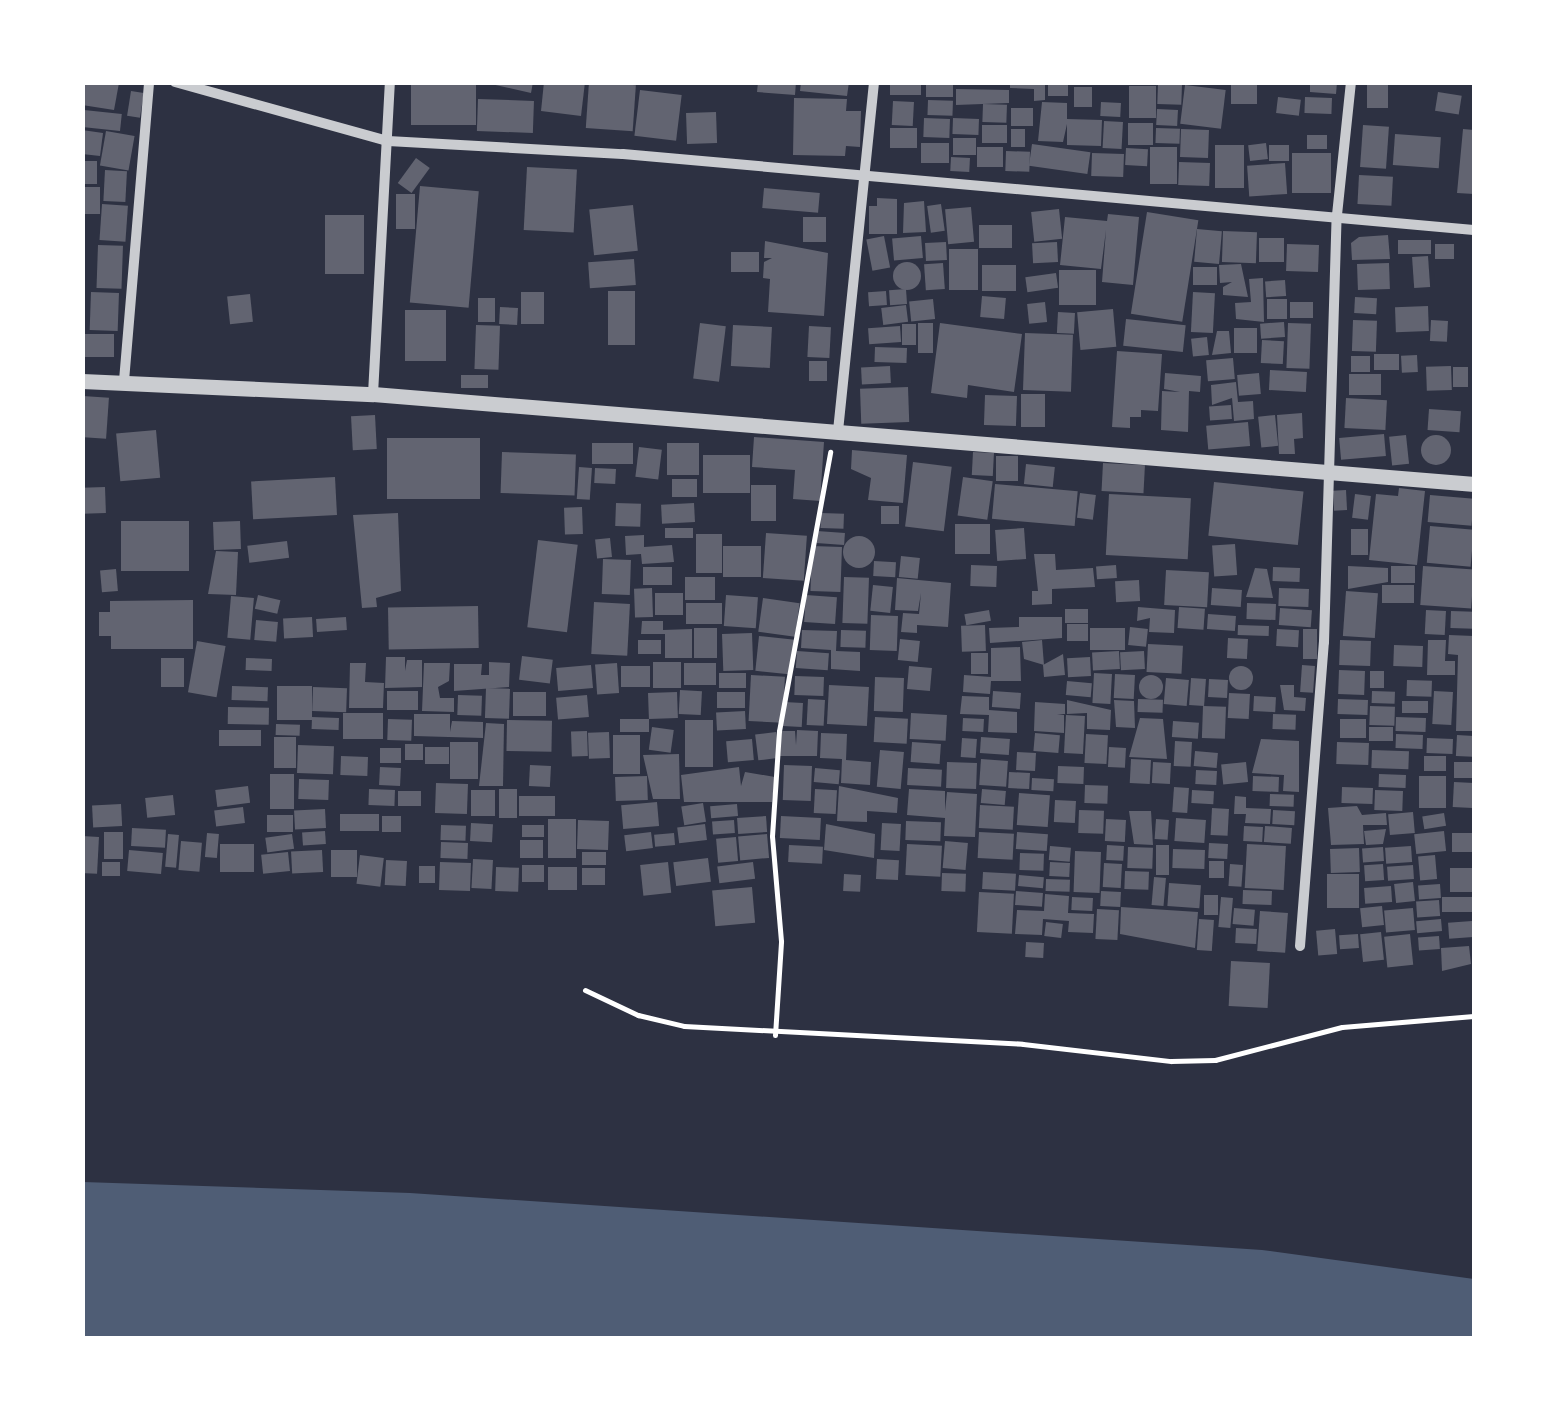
<!DOCTYPE html>
<style>
body{margin:0}
#map{position:relative;width:1557px;height:1421px;overflow:hidden;background:#2d3142;font-family:"PT Sans Narrow",sans-serif}
div>[style]{position:absolute}
[style*='--x']{left:calc(var(--x)*1px);top:calc(var(--y)*1px);width:calc(var(--w)*1px);rotate:calc(var(--a)*1deg)}
.water>*{inset:0;background:#4f5d75}
.building>*{inset:0;background:#626471;transform-origin:0 0}
.round{border-radius:50%}
.path>*{height:5px;margin:-2.5px;padding:0 2.5px;transform-origin:2.5px;border-radius:2.5px;background:#fff}
.minor>*{height:10px;margin:-5px;padding:0 5px;transform-origin:5px;border-radius:5px;background:#caccd0}
.tertiary>*{height:15px;margin:-7.5px;padding:0 7.5px;transform-origin:7.5px;border-radius:7.5px;background:#caccd0}
span{translate:-50% -50%;white-space:nowrap;text-align:center;line-height:1.15;-webkit-text-stroke:10px #fff;paint-order:stroke}
.frame{position:absolute;inset:0;border:85px solid #fff;pointer-events:none}
</style>
<div id="map">
<div class="water">
<i style="clip-path:polygon(83px 1182px,410px 1193px,1262px 1250px,1474px 1279px,1474px 1338px,83px 1338px)"></i>
</div>
<div class="building">
<i style="clip-path:polygon(82px 82px,119px 83px,114px 110px,82px 105px)"></i>
<i style="left:411px;top:82px;width:65px;height:43px"></i>
<i style="clip-path:polygon(482px 82px,533px 82px,531px 93px)"></i>
<i style="clip-path:polygon(544px 82px,585px 82px,581px 116px,541px 111px)"></i>
<i style="left:589px;top:82px;width:47px;height:46px;rotate:4deg"></i>
<i style="clip-path:polygon(758px 82px,796px 82px,795px 95px,757px 92px)"></i>
<i style="clip-path:polygon(801px 82px,849px 82px,847px 96px,800px 91px)"></i>
<i style="left:890px;top:82px;width:31px;height:13px"></i>
<i style="left:926px;top:82px;width:27px;height:15px"></i>
<i style="clip-path:polygon(1010px 82px,1045px 82px,1045px 100px,1034px 101px,1034px 89px,1010px 88px)"></i>
<i style="left:1048px;top:82px;width:20px;height:14px"></i>
<i style="left:1231px;top:82px;width:26px;height:22px"></i>
<i style="clip-path:polygon(1310px 82px,1337px 82px,1336px 94px,1310px 92px)"></i>
<i style="left:1367px;top:82px;width:21px;height:26px"></i>
<i style="left:1158px;top:84px;width:24px;height:20px;rotate:2deg"></i>
<i style="left:1185px;top:85px;width:41px;height:39px;rotate:7deg"></i>
<i style="left:1129px;top:86px;width:27px;height:32px"></i>
<i style="left:1074px;top:87px;width:18px;height:20px"></i>
<i style="clip-path:polygon(956px 89px,1009px 90px,1009px 103px,956px 105px)"></i>
<i style="left:640px;top:90px;width:42px;height:46px;rotate:7deg"></i>
<i style="left:131px;top:91px;width:13px;height:25px;rotate:9deg"></i>
<i style="left:1438px;top:92px;width:24px;height:19px;rotate:9deg"></i>
<i style="left:1278px;top:97px;width:23px;height:16px;rotate:7deg"></i>
<i style="left:1305px;top:97px;width:27px;height:16px;rotate:2deg"></i>
<i style="clip-path:polygon(794px 98px,847px 99px,846px 111px,861px 111px,860px 147px,846px 146px,845px 156px,793px 155px)"></i>
<i style="left:478px;top:99px;width:56px;height:32px;rotate:2deg"></i>
<i style="left:928px;top:100px;width:25px;height:15px;rotate:2deg"></i>
<i style="left:893px;top:101px;width:21px;height:24px;rotate:3deg"></i>
<i style="clip-path:polygon(1042px 102px,1067px 103px,1067px 119px,1102px 120px,1101px 146px,1067px 145px,1067px 124px,1063px 142px,1038px 141px)"></i>
<i style="left:1101px;top:102px;width:20px;height:14px;rotate:3deg"></i>
<i style="left:983px;top:104px;width:24px;height:18px;rotate:2deg"></i>
<i style="left:1011px;top:108px;width:22px;height:18px"></i>
<i style="left:1157px;top:109px;width:21px;height:16px;rotate:3deg"></i>
<i style="left:84px;top:110px;width:38px;height:17px;rotate:6deg"></i>
<i style="left:716px;top:112px;width:31px;height:30px;rotate:88deg"></i>
<i style="left:924px;top:118px;width:26px;height:19px;rotate:2deg"></i>
<i style="left:953px;top:118px;width:26px;height:16px;rotate:2deg"></i>
<i style="left:1104px;top:121px;width:19px;height:27px;rotate:3deg"></i>
<i style="left:1128px;top:123px;width:25px;height:22px"></i>
<i style="left:982px;top:125px;width:25px;height:18px"></i>
<i style="left:1363px;top:125px;width:26px;height:42px;rotate:4deg"></i>
<i style="left:890px;top:128px;width:27px;height:20px"></i>
<i style="left:1156px;top:128px;width:24px;height:15px;rotate:2deg"></i>
<i style="left:1011px;top:129px;width:14px;height:18px"></i>
<i style="left:1181px;top:129px;width:28px;height:28px;rotate:2deg"></i>
<i style="clip-path:polygon(1463px 129px,1474px 130px,1474px 194px,1457px 193px)"></i>
<i style="clip-path:polygon(82px 130px,103px 133px,100px 156px,82px 154px)"></i>
<i style="left:106px;top:131px;width:29px;height:35px;rotate:10deg"></i>
<i style="left:1395px;top:134px;width:46px;height:31px;rotate:4deg"></i>
<i style="left:1327px;top:135px;width:14px;height:20px;rotate:90deg"></i>
<i style="left:953px;top:138px;width:23px;height:17px"></i>
<i style="left:921px;top:143px;width:28px;height:20px"></i>
<i style="left:1266px;top:143px;width:16px;height:18px;rotate:83deg"></i>
<i style="left:1032px;top:144px;width:59px;height:22px;rotate:8deg"></i>
<i style="left:1215px;top:145px;width:29px;height:43px"></i>
<i style="left:1269px;top:145px;width:20px;height:16px"></i>
<i style="left:977px;top:147px;width:26px;height:20px"></i>
<i style="left:1150px;top:147px;width:27px;height:37px"></i>
<i style="left:1126px;top:148px;width:22px;height:17px;rotate:3deg"></i>
<i style="left:1006px;top:151px;width:24px;height:20px;rotate:2deg"></i>
<i style="left:1092px;top:153px;width:32px;height:23px;rotate:2deg"></i>
<i style="left:1292px;top:153px;width:39px;height:40px"></i>
<i style="left:951px;top:157px;width:19px;height:14px;rotate:3deg"></i>
<i style="left:416px;top:158px;width:17px;height:31px;rotate:36deg"></i>
<i style="left:82px;top:161px;width:15px;height:23px"></i>
<i style="left:1179px;top:162px;width:31px;height:23px;rotate:2deg"></i>
<i style="left:1285px;top:163px;width:31px;height:38px;rotate:86deg"></i>
<i style="left:527px;top:167px;width:50px;height:63px;rotate:3deg"></i>
<i style="left:105px;top:170px;width:22px;height:31px;rotate:3deg"></i>
<i style="left:1359px;top:175px;width:34px;height:29px;rotate:3deg"></i>
<i style="left:420px;top:186px;width:59px;height:117px;rotate:5deg"></i>
<i style="left:82px;top:187px;width:18px;height:27px"></i>
<i style="left:764px;top:188px;width:56px;height:20px;rotate:5deg"></i>
<i style="left:396px;top:194px;width:19px;height:35px"></i>
<i style="clip-path:polygon(877px 198px,897px 199px,897px 234px,869px 234px,869px 206px,877px 206px)"></i>
<i style="clip-path:polygon(924px 201px,926px 232px,903px 233px,904px 203px)"></i>
<i style="left:102px;top:204px;width:26px;height:36px;rotate:4deg"></i>
<i style="left:941px;top:204px;width:27px;height:14px;rotate:82deg"></i>
<i style="left:633px;top:205px;width:46px;height:44px;rotate:84deg"></i>
<i style="left:971px;top:207px;width:35px;height:26px;rotate:85deg"></i>
<i style="left:1059px;top:209px;width:30px;height:28px;rotate:84deg"></i>
<i style="left:1147px;top:212px;width:52px;height:103px;rotate:9deg"></i>
<i style="clip-path:polygon(1108px 214px,1139px 217px,1133px 285px,1102px 282px,1106px 230px,1101px 269px,1060px 265px,1065px 217px,1107px 221px)"></i>
<i style="left:325px;top:215px;width:39px;height:59px"></i>
<i style="left:803px;top:217px;width:23px;height:25px"></i>
<i style="left:1012px;top:225px;width:23px;height:33px;rotate:90deg"></i>
<i style="left:1197px;top:229px;width:25px;height:33px;rotate:5deg"></i>
<i style="left:1223px;top:231px;width:34px;height:31px;rotate:2deg"></i>
<i style="clip-path:polygon(1388px 235px,1390px 259px,1352px 260px,1351px 243px,1359px 237px)"></i>
<i style="left:884px;top:236px;width:32px;height:18px;rotate:79deg"></i>
<i style="left:921px;top:236px;width:22px;height:29px;rotate:85deg"></i>
<i style="left:1284px;top:238px;width:24px;height:25px;rotate:90deg"></i>
<i style="left:1431px;top:240px;width:14px;height:33px;rotate:90deg"></i>
<i style="clip-path:polygon(765px 241px,828px 253px,824px 316px,768px 312px,770px 279px,763px 278px,764px 262px,772px 258px,764px 258px)"></i>
<i style="left:946px;top:242px;width:18px;height:21px;rotate:87deg"></i>
<i style="left:1057px;top:242px;width:20px;height:25px;rotate:87deg"></i>
<i style="left:1287px;top:244px;width:32px;height:27px;rotate:2deg"></i>
<i style="left:1435px;top:244px;width:19px;height:15px"></i>
<i style="left:98px;top:245px;width:25px;height:43px;rotate:2deg"></i>
<i style="left:949px;top:249px;width:29px;height:41px"></i>
<i style="left:731px;top:252px;width:28px;height:20px"></i>
<i style="left:1428px;top:256px;width:31px;height:16px;rotate:86deg"></i>
<i style="left:634px;top:259px;width:26px;height:46px;rotate:86deg"></i>
<i class="round" style="left:893px;top:262px;width:28px;height:28px"></i>
<i style="left:943px;top:263px;width:26px;height:19px;rotate:86deg"></i>
<i style="left:1389px;top:263px;width:26px;height:32px;rotate:88deg"></i>
<i style="clip-path:polygon(1241px 264px,1248px 297px,1223px 295px,1223px 287px,1232px 282px,1220px 283px,1219px 265px)"></i>
<i style="left:982px;top:265px;width:34px;height:26px"></i>
<i style="left:1217px;top:267px;width:18px;height:24px;rotate:90deg"></i>
<i style="left:1059px;top:270px;width:37px;height:35px"></i>
<i style="left:1056px;top:273px;width:15px;height:31px;rotate:82deg"></i>
<i style="clip-path:polygon(1263px 278px,1264px 322px,1236px 319px,1235px 303px,1251px 302px,1249px 279px)"></i>
<i style="left:1285px;top:280px;width:16px;height:20px;rotate:86deg"></i>
<i style="left:906px;top:289px;width:15px;height:17px;rotate:86deg"></i>
<i style="left:608px;top:291px;width:27px;height:54px"></i>
<i style="left:886px;top:291px;width:14px;height:18px;rotate:86deg"></i>
<i style="left:91px;top:292px;width:28px;height:38px;rotate:2deg"></i>
<i style="left:521px;top:292px;width:23px;height:32px"></i>
<i style="left:1193px;top:292px;width:22px;height:40px;rotate:3deg"></i>
<i style="left:250px;top:294px;width:28px;height:23px;rotate:84deg"></i>
<i style="left:982px;top:296px;width:24px;height:21px;rotate:5deg"></i>
<i style="left:1355px;top:297px;width:22px;height:16px;rotate:3deg"></i>
<i style="left:478px;top:298px;width:17px;height:24px"></i>
<i style="left:933px;top:299px;width:20px;height:24px;rotate:84deg"></i>
<i style="left:1287px;top:299px;width:20px;height:20px;rotate:90deg"></i>
<i style="left:1045px;top:302px;width:20px;height:18px;rotate:84deg"></i>
<i style="left:1290px;top:302px;width:23px;height:16px"></i>
<i style="left:906px;top:305px;width:17px;height:25px;rotate:83deg"></i>
<i style="left:1428px;top:306px;width:25px;height:33px;rotate:88deg"></i>
<i style="left:500px;top:307px;width:18px;height:17px;rotate:3deg"></i>
<i style="left:1113px;top:309px;width:38px;height:36px;rotate:85deg"></i>
<i style="left:405px;top:310px;width:41px;height:51px"></i>
<i style="left:1058px;top:312px;width:17px;height:21px;rotate:3deg"></i>
<i style="left:1126px;top:319px;width:60px;height:27px;rotate:6deg"></i>
<i style="left:1353px;top:320px;width:24px;height:31px;rotate:2deg"></i>
<i style="left:1431px;top:320px;width:17px;height:21px;rotate:3deg"></i>
<i style="left:1284px;top:322px;width:15px;height:24px;rotate:86deg"></i>
<i style="left:700px;top:323px;width:26px;height:56px;rotate:7deg"></i>
<i style="left:918px;top:323px;width:15px;height:30px"></i>
<i style="clip-path:polygon(940px 323px,1022px 334px,1014px 392px,968px 385px,967px 398px,931px 393px)"></i>
<i style="left:1288px;top:323px;width:23px;height:45px;rotate:2deg"></i>
<i style="left:902px;top:324px;width:14px;height:21px"></i>
<i style="left:476px;top:325px;width:24px;height:44px;rotate:2deg"></i>
<i style="left:733px;top:325px;width:39px;height:41px;rotate:3deg"></i>
<i style="left:809px;top:326px;width:22px;height:31px;rotate:3deg"></i>
<i style="left:900px;top:326px;width:16px;height:32px;rotate:86deg"></i>
<i style="left:1234px;top:328px;width:23px;height:25px"></i>
<i style="clip-path:polygon(1217px 331px,1229px 331px,1231px 353px,1212px 355px)"></i>
<i style="left:1025px;top:333px;width:48px;height:57px;rotate:2deg"></i>
<i style="left:114px;top:334px;width:23px;height:30px;rotate:90deg"></i>
<i style="left:1207px;top:337px;width:18px;height:16px;rotate:84deg"></i>
<i style="left:1262px;top:340px;width:22px;height:23px;rotate:3deg"></i>
<i style="left:875px;top:347px;width:32px;height:15px;rotate:2deg"></i>
<i style="clip-path:polygon(1117px 351px,1162px 354px,1158px 411px,1141px 410px,1141px 417px,1130px 417px,1130px 428px,1112px 427px)"></i>
<i style="left:1374px;top:354px;width:25px;height:16px"></i>
<i style="left:1417px;top:355px;width:17px;height:16px;rotate:87deg"></i>
<i style="left:1351px;top:356px;width:19px;height:16px"></i>
<i style="left:1233px;top:358px;width:21px;height:27px;rotate:85deg"></i>
<i style="left:809px;top:361px;width:18px;height:20px"></i>
<i style="left:890px;top:366px;width:17px;height:29px;rotate:87deg"></i>
<i style="left:1451px;top:366px;width:24px;height:25px;rotate:88deg"></i>
<i style="left:1453px;top:367px;width:15px;height:20px"></i>
<i style="left:1270px;top:370px;width:37px;height:20px;rotate:3deg"></i>
<i style="clip-path:polygon(1165px 373px,1201px 376px,1200px 392px,1189px 391px,1188px 432px,1161px 430px,1162px 391px,1180px 392px,1164px 389px)"></i>
<i style="left:1259px;top:373px;width:21px;height:22px;rotate:85deg"></i>
<i style="left:1381px;top:374px;width:21px;height:32px;rotate:90deg"></i>
<i style="left:461px;top:375px;width:27px;height:13px"></i>
<i style="clip-path:polygon(1236px 382px,1238px 402px,1253px 401px,1254px 419px,1234px 421px,1232px 398px,1212px 405px,1211px 385px)"></i>
<i style="left:908px;top:387px;width:35px;height:48px;rotate:88deg"></i>
<i style="left:1021px;top:394px;width:24px;height:33px"></i>
<i style="left:985px;top:395px;width:32px;height:30px;rotate:2deg"></i>
<i style="left:83px;top:396px;width:26px;height:41px;rotate:4deg"></i>
<i style="left:1346px;top:398px;width:41px;height:30px;rotate:3deg"></i>
<i style="left:1231px;top:405px;width:14px;height:22px;rotate:86deg"></i>
<i style="left:1429px;top:409px;width:32px;height:21px;rotate:4deg"></i>
<i style="clip-path:polygon(1302px 413px,1303px 438px,1294px 439px,1295px 454px,1279px 454px,1277px 415px)"></i>
<i style="left:375px;top:415px;width:34px;height:24px;rotate:87deg"></i>
<i style="left:1275px;top:415px;width:31px;height:17px;rotate:84deg"></i>
<i style="left:1248px;top:422px;width:24px;height:42px;rotate:85deg"></i>
<i style="left:156px;top:430px;width:48px;height:40px;rotate:85deg"></i>
<i style="left:1384px;top:434px;width:22px;height:45px;rotate:85deg"></i>
<i style="left:1406px;top:435px;width:29px;height:17px;rotate:84deg"></i>
<i class="round" style="left:1421px;top:435px;width:30px;height:30px"></i>
<i style="clip-path:polygon(754px 437px,824px 442px,820px 501px,793px 499px,795px 470px,752px 467px)"></i>
<i style="left:387px;top:438px;width:93px;height:61px"></i>
<i style="left:592px;top:443px;width:41px;height:21px"></i>
<i style="left:667px;top:443px;width:32px;height:32px"></i>
<i style="left:639px;top:447px;width:23px;height:30px;rotate:7deg"></i>
<i style="clip-path:polygon(852px 450px,907px 455px,903px 503px,868px 500px,871px 478px,851px 469px)"></i>
<i style="left:502px;top:452px;width:74px;height:41px;rotate:2deg"></i>
<i style="left:973px;top:452px;width:21px;height:23px;rotate:3deg"></i>
<i style="left:703px;top:455px;width:47px;height:38px"></i>
<i style="left:996px;top:456px;width:22px;height:25px"></i>
<i style="left:913px;top:462px;width:39px;height:65px;rotate:7deg"></i>
<i style="left:1103px;top:463px;width:42px;height:28px;rotate:3deg"></i>
<i style="left:1026px;top:464px;width:29px;height:20px;rotate:6deg"></i>
<i style="left:579px;top:467px;width:13px;height:32px;rotate:4deg"></i>
<i style="left:595px;top:468px;width:21px;height:15px;rotate:3deg"></i>
<i style="left:335px;top:477px;width:38px;height:84px;rotate:87deg"></i>
<i style="left:963px;top:477px;width:30px;height:39px;rotate:8deg"></i>
<i style="left:697px;top:479px;width:18px;height:25px;rotate:90deg"></i>
<i style="left:1214px;top:482px;width:90px;height:54px;rotate:6deg"></i>
<i style="left:995px;top:484px;width:83px;height:35px;rotate:5deg"></i>
<i style="left:751px;top:485px;width:25px;height:36px"></i>
<i style="left:105px;top:487px;width:26px;height:23px;rotate:88deg"></i>
<i style="clip-path:polygon(1399px 488px,1425px 491px,1417px 565px,1369px 560px,1376px 494px,1398px 496px)"></i>
<i style="left:1346px;top:490px;width:20px;height:13px;rotate:87deg"></i>
<i style="left:1080px;top:493px;width:16px;height:25px;rotate:7deg"></i>
<i style="left:1109px;top:494px;width:82px;height:61px;rotate:3deg"></i>
<i style="left:1355px;top:494px;width:16px;height:24px;rotate:7deg"></i>
<i style="left:1430px;top:495px;width:44px;height:27px;rotate:5deg"></i>
<i style="left:616px;top:503px;width:25px;height:23px;rotate:2deg"></i>
<i style="left:694px;top:503px;width:19px;height:33px;rotate:87deg"></i>
<i style="left:899px;top:506px;width:18px;height:18px;rotate:90deg"></i>
<i style="left:582px;top:507px;width:27px;height:18px;rotate:88deg"></i>
<i style="clip-path:polygon(398px 513px,401px 591px,376px 598px,377px 607px,362px 608px,353px 515px)"></i>
<i style="left:821px;top:513px;width:23px;height:15px;rotate:2deg"></i>
<i style="left:189px;top:521px;width:50px;height:68px;rotate:90deg"></i>
<i style="left:240px;top:521px;width:28px;height:27px;rotate:88deg"></i>
<i style="left:990px;top:524px;width:30px;height:35px;rotate:90deg"></i>
<i style="left:1430px;top:526px;width:44px;height:37px;rotate:5deg"></i>
<i style="left:693px;top:528px;width:10px;height:28px;rotate:90deg"></i>
<i style="left:1024px;top:528px;width:31px;height:29px;rotate:86deg"></i>
<i style="left:1351px;top:529px;width:17px;height:26px"></i>
<i style="left:817px;top:531px;width:28px;height:12px;rotate:4deg"></i>
<i style="left:766px;top:533px;width:41px;height:45px;rotate:4deg"></i>
<i style="left:696px;top:534px;width:26px;height:39px"></i>
<i style="clip-path:polygon(644px 535px,644px 547px,672px 545px,674px 562px,642px 564px,641px 554px,626px 555px,625px 536px)"></i>
<i class="round" style="left:843px;top:536px;width:32px;height:32px"></i>
<i style="left:610px;top:538px;width:19px;height:15px;rotate:84deg"></i>
<i style="left:538px;top:540px;width:40px;height:88px;rotate:7deg"></i>
<i style="left:287px;top:541px;width:17px;height:40px;rotate:83deg"></i>
<i style="left:1235px;top:544px;width:31px;height:23px;rotate:86deg"></i>
<i style="left:723px;top:546px;width:38px;height:31px"></i>
<i style="left:812px;top:546px;width:30px;height:45px;rotate:2deg"></i>
<i style="clip-path:polygon(216px 551px,238px 552px,236px 595px,208px 594px)"></i>
<i style="clip-path:polygon(1034px 554px,1055px 554px,1056px 570px,1093px 568px,1095px 587px,1052px 589px,1052px 604px,1032px 605px,1032px 591px,1038px 591px)"></i>
<i style="left:901px;top:556px;width:19px;height:21px;rotate:6deg"></i>
<i style="left:603px;top:559px;width:28px;height:35px;rotate:2deg"></i>
<i style="left:874px;top:561px;width:22px;height:15px;rotate:3deg"></i>
<i style="left:971px;top:565px;width:26px;height:21px;rotate:2deg"></i>
<i style="left:1116px;top:565px;width:13px;height:20px;rotate:86deg"></i>
<i style="clip-path:polygon(1348px 566px,1388px 568px,1388px 582px,1348px 589px)"></i>
<i style="left:1415px;top:566px;width:17px;height:24px;rotate:90deg"></i>
<i style="left:1423px;top:566px;width:51px;height:39px;rotate:4deg"></i>
<i style="left:643px;top:567px;width:29px;height:18px"></i>
<i style="left:1273px;top:567px;width:27px;height:14px;rotate:2deg"></i>
<i style="clip-path:polygon(1255px 568px,1267px 569px,1273px 598px,1246px 597px)"></i>
<i style="left:116px;top:569px;width:22px;height:16px;rotate:85deg"></i>
<i style="left:1166px;top:570px;width:43px;height:35px;rotate:3deg"></i>
<i style="left:685px;top:577px;width:30px;height:23px"></i>
<i style="left:844px;top:577px;width:25px;height:46px;rotate:2deg"></i>
<i style="clip-path:polygon(897px 578px,951px 583px,948px 627px,917px 625px,917px 633px,901px 632px,903px 613px,919px 614px,921px 593px,918px 611px,895px 610px)"></i>
<i style="left:1139px;top:580px;width:21px;height:24px;rotate:87deg"></i>
<i style="left:873px;top:585px;width:20px;height:26px;rotate:6deg"></i>
<i style="left:1382px;top:585px;width:32px;height:18px"></i>
<i style="left:652px;top:588px;width:29px;height:18px;rotate:88deg"></i>
<i style="left:1212px;top:588px;width:30px;height:17px;rotate:4deg"></i>
<i style="left:1279px;top:588px;width:30px;height:18px;rotate:2deg"></i>
<i style="left:1346px;top:591px;width:32px;height:45px;rotate:4deg"></i>
<i style="left:655px;top:593px;width:28px;height:22px"></i>
<i style="left:258px;top:595px;width:23px;height:14px;rotate:13deg"></i>
<i style="left:726px;top:595px;width:32px;height:31px;rotate:4deg"></i>
<i style="left:806px;top:595px;width:31px;height:27px;rotate:4deg"></i>
<i style="left:231px;top:596px;width:23px;height:42px;rotate:5deg"></i>
<i style="left:763px;top:598px;width:37px;height:34px;rotate:8deg"></i>
<i style="clip-path:polygon(193px 600px,193px 649px,111px 649px,111px 636px,99px 636px,99px 612px,110px 612px,110px 601px)"></i>
<i style="left:594px;top:602px;width:36px;height:52px;rotate:3deg"></i>
<i style="left:686px;top:603px;width:36px;height:21px"></i>
<i style="left:1247px;top:603px;width:29px;height:16px;rotate:2deg"></i>
<i style="left:478px;top:606px;width:42px;height:90px;rotate:89deg"></i>
<i style="clip-path:polygon(1138px 607px,1175px 610px,1174px 633px,1149px 632px,1150px 618px,1137px 621px)"></i>
<i style="left:1179px;top:607px;width:26px;height:21px;rotate:4deg"></i>
<i style="left:1280px;top:608px;width:32px;height:17px;rotate:4deg"></i>
<i style="left:1065px;top:609px;width:23px;height:14px"></i>
<i style="left:989px;top:610px;width:11px;height:25px;rotate:80deg"></i>
<i style="left:1426px;top:610px;width:20px;height:24px;rotate:3deg"></i>
<i style="left:1451px;top:611px;width:23px;height:17px;rotate:2deg"></i>
<i style="left:1208px;top:614px;width:28px;height:15px;rotate:4deg"></i>
<i style="left:871px;top:615px;width:27px;height:35px;rotate:2deg"></i>
<i style="left:312px;top:617px;width:20px;height:29px;rotate:87deg"></i>
<i style="left:346px;top:617px;width:13px;height:30px;rotate:86deg"></i>
<i style="clip-path:polygon(1019px 617px,1062px 617px,1062px 638px,990px 643px,989px 628px,1019px 627px)"></i>
<i style="left:256px;top:620px;width:22px;height:20px;rotate:5deg"></i>
<i style="clip-path:polygon(642px 621px,663px 621px,663px 630px,692px 629px,692px 658px,665px 658px,665px 634px,641px 634px)"></i>
<i style="left:1067px;top:624px;width:21px;height:17px"></i>
<i style="left:985px;top:625px;width:26px;height:24px;rotate:88deg"></i>
<i style="left:1238px;top:625px;width:31px;height:10px;rotate:2deg"></i>
<i style="left:1130px;top:627px;width:18px;height:18px;rotate:6deg"></i>
<i style="left:717px;top:628px;width:30px;height:23px;rotate:90deg"></i>
<i style="left:1090px;top:628px;width:35px;height:22px"></i>
<i style="left:1277px;top:629px;width:22px;height:17px;rotate:3deg"></i>
<i style="left:1303px;top:629px;width:14px;height:30px"></i>
<i style="clip-path:polygon(802px 630px,837px 631px,836px 651px,860px 652px,860px 671px,831px 669px,831px 650px,801px 648px)"></i>
<i style="left:841px;top:630px;width:25px;height:17px;rotate:2deg"></i>
<i style="left:752px;top:633px;width:37px;height:30px;rotate:88deg"></i>
<i style="clip-path:polygon(1449px 635px,1474px 636px,1474px 731px,1456px 731px,1458px 655px,1448px 654px)"></i>
<i style="left:759px;top:636px;width:36px;height:35px;rotate:6deg"></i>
<i style="left:1228px;top:638px;width:20px;height:20px;rotate:3deg"></i>
<i style="left:900px;top:639px;width:20px;height:21px;rotate:6deg"></i>
<i style="left:638px;top:640px;width:23px;height:14px"></i>
<i style="clip-path:polygon(1042px 640px,1044px 665px,1024px 659px,1022px 642px)"></i>
<i style="left:1340px;top:640px;width:31px;height:25px;rotate:2deg"></i>
<i style="clip-path:polygon(1428px 640px,1446px 640px,1445px 661px,1455px 661px,1455px 675px,1427px 675px)"></i>
<i style="left:197px;top:641px;width:29px;height:52px;rotate:10deg"></i>
<i style="left:1148px;top:644px;width:35px;height:28px;rotate:3deg"></i>
<i style="left:1394px;top:645px;width:29px;height:21px;rotate:2deg"></i>
<i style="clip-path:polygon(1020px 647px,1021px 681px,991px 681px,990px 694px,963px 692px,964px 675px,991px 677px,991px 648px)"></i>
<i style="left:797px;top:651px;width:32px;height:17px;rotate:4deg"></i>
<i style="left:1119px;top:651px;width:18px;height:27px;rotate:87deg"></i>
<i style="left:1144px;top:651px;width:18px;height:24px;rotate:87deg"></i>
<i style="left:971px;top:653px;width:17px;height:21px"></i>
<i style="clip-path:polygon(1063px 654px,1065px 675px,1044px 677px,1043px 665px)"></i>
<i style="left:522px;top:656px;width:31px;height:24px;rotate:7deg"></i>
<i style="clip-path:polygon(386px 657px,405px 657px,405px 671px,407px 660px,422px 660px,422px 687px,385px 688px)"></i>
<i style="left:1090px;top:657px;width:19px;height:23px;rotate:87deg"></i>
<i style="left:161px;top:658px;width:23px;height:29px"></i>
<i style="left:246px;top:658px;width:26px;height:12px;rotate:2deg"></i>
<i style="clip-path:polygon(489px 662px,510px 663px,509px 687px,454px 691px,454px 664px,482px 664px,481px 675px,489px 675px)"></i>
<i style="left:653px;top:662px;width:28px;height:26px"></i>
<i style="clip-path:polygon(350px 663px,366px 663px,365px 682px,384px 683px,383px 708px,349px 708px)"></i>
<i style="clip-path:polygon(424px 663px,450px 663px,449px 681px,438px 687px,440px 698px,454px 698px,454px 712px,422px 711px)"></i>
<i style="left:617px;top:663px;width:30px;height:22px;rotate:86deg"></i>
<i style="left:684px;top:663px;width:32px;height:22px"></i>
<i style="left:591px;top:665px;width:23px;height:35px;rotate:85deg"></i>
<i style="left:1302px;top:665px;width:13px;height:27px;rotate:4deg"></i>
<i class="round" style="left:1229px;top:666px;width:24px;height:24px"></i>
<i style="left:650px;top:666px;width:21px;height:29px;rotate:90deg"></i>
<i style="left:909px;top:666px;width:23px;height:23px;rotate:5deg"></i>
<i style="left:1339px;top:670px;width:26px;height:24px;rotate:2deg"></i>
<i style="left:1370px;top:671px;width:14px;height:17px"></i>
<i style="left:746px;top:673px;width:15px;height:27px;rotate:90deg"></i>
<i style="left:1094px;top:673px;width:18px;height:30px;rotate:3deg"></i>
<i style="left:1115px;top:674px;width:20px;height:24px;rotate:3deg"></i>
<i style="left:751px;top:675px;width:34px;height:46px;rotate:3deg"></i>
<i class="round" style="left:1139px;top:675px;width:24px;height:24px"></i>
<i style="left:795px;top:676px;width:29px;height:19px;rotate:2deg"></i>
<i style="left:875px;top:677px;width:29px;height:34px;rotate:2deg"></i>
<i style="left:1166px;top:678px;width:23px;height:26px;rotate:5deg"></i>
<i style="left:1191px;top:678px;width:15px;height:27px;rotate:4deg"></i>
<i style="left:1209px;top:679px;width:19px;height:18px;rotate:3deg"></i>
<i style="left:1407px;top:680px;width:25px;height:16px;rotate:2deg"></i>
<i style="left:1067px;top:681px;width:25px;height:14px;rotate:5deg"></i>
<i style="left:829px;top:685px;width:40px;height:39px;rotate:3deg"></i>
<i style="clip-path:polygon(1280px 685px,1294px 685px,1294px 697px,1306px 698px,1305px 711px,1284px 710px)"></i>
<i style="left:232px;top:686px;width:36px;height:14px;rotate:2deg"></i>
<i style="left:277px;top:686px;width:35px;height:34px"></i>
<i style="left:313px;top:687px;width:34px;height:24px;rotate:2deg"></i>
<i style="left:486px;top:688px;width:24px;height:30px;rotate:2deg"></i>
<i style="left:680px;top:690px;width:22px;height:24px;rotate:3deg"></i>
<i style="left:387px;top:691px;width:31px;height:19px"></i>
<i style="left:993px;top:691px;width:28px;height:16px;rotate:4deg"></i>
<i style="left:1372px;top:691px;width:23px;height:12px;rotate:2deg"></i>
<i style="left:1434px;top:691px;width:19px;height:33px;rotate:3deg"></i>
<i style="left:513px;top:692px;width:33px;height:24px"></i>
<i style="left:677px;top:692px;width:26px;height:29px;rotate:88deg"></i>
<i style="left:717px;top:692px;width:28px;height:16px"></i>
<i style="left:1229px;top:693px;width:21px;height:25px;rotate:3deg"></i>
<i style="left:458px;top:695px;width:24px;height:20px;rotate:2deg"></i>
<i style="left:587px;top:695px;width:22px;height:31px;rotate:85deg"></i>
<i style="clip-path:polygon(962px 696px,989px 697px,989px 710px,1017px 712px,1017px 733px,988px 732px,989px 715px,960px 714px)"></i>
<i style="left:1254px;top:696px;width:22px;height:15px;rotate:3deg"></i>
<i style="left:808px;top:699px;width:17px;height:26px;rotate:3deg"></i>
<i style="left:1138px;top:699px;width:25px;height:13px;rotate:2deg"></i>
<i style="left:1338px;top:699px;width:30px;height:15px;rotate:2deg"></i>
<i style="clip-path:polygon(1067px 700px,1111px 710px,1110px 730px,1087px 729px,1087px 713px,1067px 714px)"></i>
<i style="clip-path:polygon(1114px 700px,1134px 701px,1135px 728px,1116px 727px)"></i>
<i style="left:1402px;top:701px;width:26px;height:12px"></i>
<i style="left:784px;top:702px;width:19px;height:24px;rotate:3deg"></i>
<i style="clip-path:polygon(1035px 702px,1065px 704px,1065px 714px,1057px 714px,1064px 715px,1064px 733px,1034px 731px)"></i>
<i style="left:1203px;top:706px;width:23px;height:32px;rotate:2deg"></i>
<i style="left:1370px;top:706px;width:25px;height:19px;rotate:2deg"></i>
<i style="left:228px;top:707px;width:41px;height:17px;rotate:1deg"></i>
<i style="left:745px;top:711px;width:18px;height:29px;rotate:87deg"></i>
<i style="left:343px;top:713px;width:40px;height:26px"></i>
<i style="left:911px;top:713px;width:36px;height:26px;rotate:3deg"></i>
<i style="clip-path:polygon(414px 714px,450px 714px,450px 732px,452px 721px,483px 722px,483px 738px,414px 736px)"></i>
<i style="left:1273px;top:714px;width:23px;height:15px;rotate:2deg"></i>
<i style="left:1066px;top:715px;width:19px;height:38px;rotate:3deg"></i>
<i style="left:312px;top:717px;width:27px;height:12px;rotate:2deg"></i>
<i style="left:875px;top:717px;width:33px;height:25px;rotate:3deg"></i>
<i style="left:1396px;top:717px;width:30px;height:14px;rotate:2deg"></i>
<i style="left:963px;top:718px;width:21px;height:13px;rotate:3deg"></i>
<i style="clip-path:polygon(1140px 718px,1163px 719px,1167px 759px,1129px 757px)"></i>
<i style="left:388px;top:719px;width:24px;height:21px;rotate:2deg"></i>
<i style="left:649px;top:719px;width:13px;height:29px;rotate:90deg"></i>
<i style="left:1340px;top:719px;width:26px;height:19px"></i>
<i style="left:507px;top:720px;width:45px;height:31px;rotate:1deg"></i>
<i style="left:685px;top:720px;width:28px;height:47px"></i>
<i style="left:1173px;top:721px;width:26px;height:16px;rotate:4deg"></i>
<i style="clip-path:polygon(486px 723px,504px 724px,503px 786px,479px 786px)"></i>
<i style="left:276px;top:724px;width:24px;height:11px;rotate:2deg"></i>
<i style="left:652px;top:727px;width:22px;height:23px;rotate:8deg"></i>
<i style="left:1369px;top:727px;width:24px;height:14px"></i>
<i style="left:219px;top:730px;width:42px;height:16px"></i>
<i style="clip-path:polygon(797px 730px,818px 731px,817px 756px,780px 756px,781px 731px,795px 731px,796px 745px)"></i>
<i style="left:587px;top:731px;width:25px;height:16px;rotate:88deg"></i>
<i style="left:609px;top:732px;width:26px;height:21px;rotate:88deg"></i>
<i style="left:776px;top:732px;width:26px;height:21px;rotate:83deg"></i>
<i style="clip-path:polygon(821px 733px,847px 734px,846px 760px,871px 762px,870px 785px,841px 783px,842px 759px,820px 758px)"></i>
<i style="left:1035px;top:733px;width:25px;height:18px;rotate:5deg"></i>
<i style="left:1086px;top:734px;width:22px;height:29px;rotate:3deg"></i>
<i style="left:1396px;top:734px;width:27px;height:14px;rotate:2deg"></i>
<i style="left:613px;top:735px;width:27px;height:39px"></i>
<i style="left:1457px;top:735px;width:17px;height:21px;rotate:3deg"></i>
<i style="left:274px;top:737px;width:22px;height:31px"></i>
<i style="left:981px;top:737px;width:29px;height:16px;rotate:4deg"></i>
<i style="left:962px;top:738px;width:15px;height:19px;rotate:4deg"></i>
<i style="left:1427px;top:738px;width:26px;height:15px;rotate:2deg"></i>
<i style="left:752px;top:739px;width:21px;height:26px;rotate:85deg"></i>
<i style="clip-path:polygon(1261px 739px,1299px 741px,1299px 792px,1283px 791px,1284px 775px,1252px 773px)"></i>
<i style="left:1175px;top:741px;width:17px;height:25px;rotate:3deg"></i>
<i style="left:450px;top:742px;width:28px;height:37px"></i>
<i style="left:912px;top:742px;width:29px;height:20px;rotate:4deg"></i>
<i style="left:1337px;top:742px;width:32px;height:22px;rotate:2deg"></i>
<i style="left:405px;top:744px;width:18px;height:16px"></i>
<i style="left:298px;top:745px;width:36px;height:28px;rotate:2deg"></i>
<i style="left:425px;top:747px;width:24px;height:17px"></i>
<i style="left:1109px;top:747px;width:17px;height:20px;rotate:3deg"></i>
<i style="left:380px;top:748px;width:21px;height:15px"></i>
<i style="left:880px;top:750px;width:24px;height:37px;rotate:5deg"></i>
<i style="left:1372px;top:750px;width:37px;height:18px;rotate:2deg"></i>
<i style="left:1195px;top:751px;width:23px;height:15px;rotate:5deg"></i>
<i style="left:1017px;top:752px;width:19px;height:18px;rotate:3deg"></i>
<i style="clip-path:polygon(679px 754px,680px 799px,653px 799px,643px 755px)"></i>
<i style="left:341px;top:756px;width:27px;height:19px;rotate:2deg"></i>
<i style="left:1424px;top:756px;width:22px;height:15px"></i>
<i style="left:981px;top:759px;width:27px;height:26px;rotate:4deg"></i>
<i style="left:1131px;top:759px;width:20px;height:24px;rotate:3deg"></i>
<i style="left:947px;top:762px;width:30px;height:26px;rotate:2deg"></i>
<i style="left:1153px;top:762px;width:18px;height:21px;rotate:3deg"></i>
<i style="left:1246px;top:762px;width:20px;height:25px;rotate:84deg"></i>
<i style="left:1454px;top:762px;width:20px;height:16px"></i>
<i style="left:530px;top:765px;width:21px;height:21px;rotate:3deg"></i>
<i style="left:784px;top:765px;width:28px;height:35px;rotate:2deg"></i>
<i style="left:1058px;top:766px;width:26px;height:17px;rotate:2deg"></i>
<i style="left:380px;top:767px;width:21px;height:18px;rotate:3deg"></i>
<i style="clip-path:polygon(739px 767px,741px 786px,745px 772px,775px 777px,772px 802px,684px 802px,681px 775px)"></i>
<i style="left:815px;top:768px;width:25px;height:14px;rotate:5deg"></i>
<i style="left:908px;top:768px;width:34px;height:17px;rotate:3deg"></i>
<i style="left:1196px;top:770px;width:21px;height:14px;rotate:3deg"></i>
<i style="left:1009px;top:772px;width:21px;height:16px;rotate:3deg"></i>
<i style="left:270px;top:774px;width:24px;height:35px"></i>
<i style="left:1379px;top:774px;width:27px;height:13px;rotate:2deg"></i>
<i style="left:647px;top:776px;width:24px;height:32px;rotate:88deg"></i>
<i style="left:1253px;top:776px;width:26px;height:15px;rotate:2deg"></i>
<i style="left:1419px;top:776px;width:27px;height:32px"></i>
<i style="left:1032px;top:778px;width:22px;height:12px;rotate:3deg"></i>
<i style="left:299px;top:779px;width:30px;height:20px;rotate:2deg"></i>
<i style="left:1454px;top:782px;width:20px;height:25px;rotate:3deg"></i>
<i style="left:436px;top:783px;width:32px;height:30px;rotate:2deg"></i>
<i style="left:1085px;top:785px;width:23px;height:18px;rotate:2deg"></i>
<i style="left:248px;top:786px;width:17px;height:33px;rotate:83deg"></i>
<i style="clip-path:polygon(839px 786px,898px 798px,897px 813px,867px 811px,867px 822px,837px 821px)"></i>
<i style="left:1174px;top:787px;width:15px;height:25px;rotate:4deg"></i>
<i style="left:1342px;top:787px;width:31px;height:16px;rotate:2deg"></i>
<i style="left:369px;top:789px;width:26px;height:16px;rotate:2deg"></i>
<i style="left:499px;top:789px;width:18px;height:29px"></i>
<i style="left:815px;top:789px;width:22px;height:24px;rotate:3deg"></i>
<i style="clip-path:polygon(909px 789px,945px 791px,945px 811px,947px 792px,977px 794px,975px 837px,944px 836px,945px 818px,907px 815px)"></i>
<i style="left:982px;top:789px;width:24px;height:14px;rotate:5deg"></i>
<i style="left:471px;top:790px;width:24px;height:26px"></i>
<i style="left:1192px;top:790px;width:22px;height:13px;rotate:3deg"></i>
<i style="left:1375px;top:790px;width:28px;height:20px;rotate:2deg"></i>
<i style="left:398px;top:791px;width:23px;height:15px"></i>
<i style="left:1019px;top:793px;width:31px;height:32px;rotate:4deg"></i>
<i style="left:1270px;top:794px;width:24px;height:12px;rotate:2deg"></i>
<i style="left:173px;top:795px;width:20px;height:28px;rotate:84deg"></i>
<i style="left:519px;top:796px;width:36px;height:20px"></i>
<i style="clip-path:polygon(1235px 796px,1246px 797px,1246px 808px,1271px 809px,1270px 824px,1245px 823px,1246px 814px,1234px 814px)"></i>
<i style="left:1055px;top:800px;width:21px;height:22px;rotate:3deg"></i>
<i style="left:657px;top:802px;width:24px;height:36px;rotate:85deg"></i>
<i style="left:703px;top:803px;width:19px;height:22px;rotate:81deg"></i>
<i style="left:121px;top:804px;width:22px;height:29px;rotate:87deg"></i>
<i style="left:737px;top:804px;width:12px;height:27px;rotate:85deg"></i>
<i style="left:980px;top:805px;width:34px;height:23px;rotate:3deg"></i>
<i style="clip-path:polygon(1357px 806px,1362px 815px,1386px 813px,1387px 825px,1363px 825px,1364px 844px,1331px 845px,1328px 808px)"></i>
<i style="left:243px;top:807px;width:16px;height:29px;rotate:83deg"></i>
<i style="left:1212px;top:808px;width:17px;height:27px;rotate:3deg"></i>
<i style="left:325px;top:809px;width:19px;height:31px;rotate:87deg"></i>
<i style="left:1079px;top:810px;width:25px;height:23px;rotate:2deg"></i>
<i style="left:1273px;top:810px;width:22px;height:14px;rotate:3deg"></i>
<i style="clip-path:polygon(1129px 811px,1151px 811px,1153px 845px,1134px 844px)"></i>
<i style="left:1413px;top:812px;width:21px;height:25px;rotate:85deg"></i>
<i style="left:1444px;top:813px;width:13px;height:22px;rotate:81deg"></i>
<i style="left:340px;top:814px;width:39px;height:17px"></i>
<i style="left:267px;top:815px;width:26px;height:17px"></i>
<i style="left:382px;top:816px;width:19px;height:16px"></i>
<i style="left:766px;top:816px;width:16px;height:29px;rotate:86deg"></i>
<i style="left:781px;top:816px;width:40px;height:22px;rotate:3deg"></i>
<i style="left:1176px;top:818px;width:30px;height:23px;rotate:4deg"></i>
<i style="left:548px;top:819px;width:28px;height:39px"></i>
<i style="left:1106px;top:819px;width:20px;height:22px;rotate:3deg"></i>
<i style="left:1156px;top:819px;width:13px;height:20px;rotate:4deg"></i>
<i style="left:578px;top:820px;width:31px;height:29px;rotate:2deg"></i>
<i style="left:734px;top:820px;width:13px;height:22px;rotate:86deg"></i>
<i style="left:906px;top:821px;width:35px;height:19px;rotate:2deg"></i>
<i style="left:471px;top:823px;width:22px;height:18px;rotate:3deg"></i>
<i style="left:882px;top:823px;width:19px;height:27px;rotate:3deg"></i>
<i style="left:705px;top:824px;width:16px;height:28px;rotate:83deg"></i>
<i style="clip-path:polygon(826px 824px,875px 834px,874px 858px,824px 850px)"></i>
<i style="left:441px;top:825px;width:25px;height:15px;rotate:2deg"></i>
<i style="left:522px;top:825px;width:22px;height:12px"></i>
<i style="left:1244px;top:826px;width:19px;height:15px;rotate:3deg"></i>
<i style="left:1265px;top:826px;width:27px;height:16px;rotate:4deg"></i>
<i style="left:132px;top:828px;width:34px;height:18px;rotate:3deg"></i>
<i style="clip-path:polygon(1386px 829px,1383px 844px,1366px 845px,1364px 831px)"></i>
<i style="left:325px;top:831px;width:13px;height:23px;rotate:86deg"></i>
<i style="left:1444px;top:831px;width:20px;height:30px;rotate:84deg"></i>
<i style="left:104px;top:832px;width:19px;height:27px"></i>
<i style="left:651px;top:832px;width:16px;height:27px;rotate:83deg"></i>
<i style="left:979px;top:832px;width:35px;height:26px;rotate:3deg"></i>
<i style="left:1017px;top:832px;width:31px;height:17px;rotate:4deg"></i>
<i style="left:207px;top:833px;width:12px;height:24px;rotate:5deg"></i>
<i style="left:674px;top:833px;width:12px;height:20px;rotate:85deg"></i>
<i style="left:1474px;top:833px;width:19px;height:22px;rotate:90deg"></i>
<i style="left:168px;top:834px;width:11px;height:33px;rotate:5deg"></i>
<i style="left:292px;top:834px;width:15px;height:27px;rotate:82deg"></i>
<i style="left:767px;top:834px;width:24px;height:29px;rotate:85deg"></i>
<i style="left:82px;top:836px;width:17px;height:37px;rotate:3deg"></i>
<i style="left:736px;top:837px;width:24px;height:20px;rotate:85deg"></i>
<i style="left:520px;top:840px;width:23px;height:18px"></i>
<i style="left:181px;top:841px;width:21px;height:29px;rotate:5deg"></i>
<i style="left:945px;top:841px;width:23px;height:27px;rotate:5deg"></i>
<i style="left:441px;top:842px;width:27px;height:16px;rotate:2deg"></i>
<i style="left:1209px;top:843px;width:19px;height:15px;rotate:3deg"></i>
<i style="left:220px;top:844px;width:34px;height:28px"></i>
<i style="left:907px;top:844px;width:35px;height:31px;rotate:3deg"></i>
<i style="left:1247px;top:844px;width:39px;height:44px;rotate:3deg"></i>
<i style="left:789px;top:845px;width:34px;height:17px;rotate:3deg"></i>
<i style="left:1107px;top:845px;width:17px;height:15px;rotate:3deg"></i>
<i style="left:1156px;top:845px;width:13px;height:30px"></i>
<i style="left:1050px;top:846px;width:21px;height:14px;rotate:5deg"></i>
<i style="left:1411px;top:846px;width:16px;height:26px;rotate:86deg"></i>
<i style="left:1128px;top:847px;width:25px;height:21px;rotate:2deg"></i>
<i style="left:1383px;top:847px;width:14px;height:21px;rotate:86deg"></i>
<i style="left:1359px;top:848px;width:24px;height:29px;rotate:88deg"></i>
<i style="left:1173px;top:849px;width:32px;height:19px;rotate:2deg"></i>
<i style="left:129px;top:850px;width:34px;height:21px;rotate:5deg"></i>
<i style="left:322px;top:850px;width:22px;height:31px;rotate:87deg"></i>
<i style="left:331px;top:850px;width:26px;height:27px"></i>
<i style="left:1075px;top:851px;width:26px;height:41px;rotate:2deg"></i>
<i style="left:288px;top:852px;width:19px;height:27px;rotate:84deg"></i>
<i style="left:582px;top:852px;width:24px;height:13px"></i>
<i style="left:1020px;top:853px;width:24px;height:17px;rotate:2deg"></i>
<i style="left:360px;top:855px;width:24px;height:29px;rotate:7deg"></i>
<i style="left:1435px;top:855px;width:24px;height:17px;rotate:85deg"></i>
<i style="left:708px;top:858px;width:24px;height:35px;rotate:83deg"></i>
<i style="left:473px;top:859px;width:20px;height:29px;rotate:3deg"></i>
<i style="left:877px;top:859px;width:22px;height:20px;rotate:3deg"></i>
<i style="left:386px;top:860px;width:21px;height:25px;rotate:3deg"></i>
<i style="left:1209px;top:861px;width:15px;height:17px"></i>
<i style="left:102px;top:862px;width:18px;height:14px"></i>
<i style="left:440px;top:862px;width:31px;height:28px;rotate:2deg"></i>
<i style="left:668px;top:862px;width:31px;height:28px;rotate:84deg"></i>
<i style="left:753px;top:862px;width:17px;height:36px;rotate:83deg"></i>
<i style="left:1050px;top:862px;width:20px;height:14px;rotate:3deg"></i>
<i style="left:1104px;top:863px;width:18px;height:24px;rotate:3deg"></i>
<i style="left:1230px;top:864px;width:13px;height:22px;rotate:4deg"></i>
<i style="left:1383px;top:864px;width:16px;height:19px;rotate:86deg"></i>
<i style="left:522px;top:865px;width:22px;height:17px"></i>
<i style="left:1413px;top:865px;width:14px;height:26px;rotate:86deg"></i>
<i style="left:419px;top:866px;width:16px;height:17px"></i>
<i style="left:496px;top:867px;width:23px;height:24px;rotate:2deg"></i>
<i style="left:548px;top:867px;width:29px;height:23px"></i>
<i style="left:582px;top:868px;width:23px;height:17px"></i>
<i style="left:1474px;top:868px;width:24px;height:24px;rotate:90deg"></i>
<i style="left:1125px;top:871px;width:24px;height:18px;rotate:2deg"></i>
<i style="left:983px;top:872px;width:33px;height:17px;rotate:3deg"></i>
<i style="left:942px;top:873px;width:24px;height:18px;rotate:2deg"></i>
<i style="left:844px;top:874px;width:17px;height:17px;rotate:3deg"></i>
<i style="left:1327px;top:874px;width:32px;height:34px"></i>
<i style="left:1019px;top:875px;width:25px;height:11px;rotate:5deg"></i>
<i style="left:1154px;top:877px;width:12px;height:28px;rotate:5deg"></i>
<i style="left:1046px;top:879px;width:24px;height:12px;rotate:2deg"></i>
<i style="left:1413px;top:882px;width:19px;height:19px;rotate:84deg"></i>
<i style="left:1169px;top:883px;width:32px;height:23px;rotate:4deg"></i>
<i style="left:1440px;top:884px;width:14px;height:22px;rotate:86deg"></i>
<i style="left:1391px;top:886px;width:16px;height:27px;rotate:86deg"></i>
<i style="left:752px;top:887px;width:36px;height:40px;rotate:85deg"></i>
<i style="left:1243px;top:890px;width:29px;height:14px;rotate:2deg"></i>
<i style="left:1016px;top:891px;width:27px;height:14px;rotate:4deg"></i>
<i style="left:1101px;top:891px;width:20px;height:15px;rotate:3deg"></i>
<i style="left:979px;top:892px;width:35px;height:40px;rotate:3deg"></i>
<i style="clip-path:polygon(1045px 894px,1069px 896px,1068px 913px,1094px 914px,1093px 933px,1068px 932px,1069px 921px,1043px 919px,1042px 935px,1015px 934px,1017px 910px,1044px 911px)"></i>
<i style="left:1204px;top:895px;width:14px;height:20px"></i>
<i style="left:1072px;top:897px;width:21px;height:13px;rotate:3deg"></i>
<i style="left:1221px;top:897px;width:12px;height:30px;rotate:5deg"></i>
<i style="left:1474px;top:897px;width:15px;height:32px;rotate:90deg"></i>
<i style="left:1439px;top:900px;width:16px;height:23px;rotate:86deg"></i>
<i style="left:1382px;top:906px;width:19px;height:22px;rotate:84deg"></i>
<i style="clip-path:polygon(1121px 907px,1198px 912px,1195px 948px,1120px 934px)"></i>
<i style="left:1234px;top:908px;width:21px;height:16px;rotate:5deg"></i>
<i style="left:1413px;top:908px;width:22px;height:29px;rotate:85deg"></i>
<i style="left:1097px;top:909px;width:22px;height:30px;rotate:3deg"></i>
<i style="left:1260px;top:911px;width:28px;height:40px;rotate:4deg"></i>
<i style="left:1199px;top:919px;width:15px;height:31px;rotate:4deg"></i>
<i style="left:1441px;top:919px;width:12px;height:25px;rotate:85deg"></i>
<i style="left:1472px;top:921px;width:16px;height:24px;rotate:86deg"></i>
<i style="left:1046px;top:922px;width:17px;height:14px;rotate:7deg"></i>
<i style="left:1236px;top:928px;width:21px;height:15px;rotate:3deg"></i>
<i style="left:1335px;top:929px;width:25px;height:19px;rotate:85deg"></i>
<i style="left:1381px;top:932px;width:28px;height:21px;rotate:84deg"></i>
<i style="left:1358px;top:934px;width:14px;height:19px;rotate:86deg"></i>
<i style="left:1410px;top:934px;width:31px;height:26px;rotate:84deg"></i>
<i style="left:1439px;top:936px;width:13px;height:21px;rotate:86deg"></i>
<i style="left:1026px;top:942px;width:18px;height:15px;rotate:3deg"></i>
<i style="clip-path:polygon(1469px 946px,1471px 964px,1442px 971px,1441px 948px)"></i>
<i style="left:1231px;top:961px;width:39px;height:45px;rotate:3deg"></i>
</div>
<div class="path">
<i style="--x:585;--y:990;--w:59;--a:25.3"></i>
<i style="--x:638;--y:1015;--w:47;--a:13.4"></i>
<i style="--x:684;--y:1026;--w:339;--a:3"></i>
<i style="--x:1023;--y:1044;--w:149;--a:6.6"></i>
<i style="--x:1171;--y:1061;--w:44;--a:-1.3"></i>
<i style="--x:1215;--y:1060;--w:131;--a:-14.6"></i>
<i style="--x:1342;--y:1027;--w:132;--a:-4.8"></i>
<i style="--x:775;--y:1035;--w:94;--a:-86.3"></i>
<i style="--x:781;--y:941;--w:105;--a:-94.9"></i>
<i style="--x:772;--y:836;--w:105;--a:-86.2"></i>
<i style="--x:779;--y:731;--w:284;--a:-79.6"></i>
</div>
<div class="minor">
<i style="--x:175;--y:82;--w:221;--a:15.5"></i>
<i style="--x:388;--y:141;--w:235;--a:3.2"></i>
<i style="--x:623;--y:154;--w:854;--a:5.1"></i>
<i style="--x:124;--y:381;--w:300;--a:-85.2"></i>
<i style="--x:373;--y:394;--w:312;--a:-86.9"></i>
<i style="--x:838;--y:431;--w:351;--a:-84.1"></i>
<i style="--x:1300;--y:946;--w:305;--a:-85.5"></i>
<i style="--x:1324;--y:642;--w:427;--a:-88.3"></i>
<i style="--x:1337;--y:215;--w:134;--a:-84"></i>
</div>
<div class="tertiary">
<i style="--x:82;--y:381;--w:291;--a:2.6"></i>
<i style="--x:373;--y:394;--w:1105;--a:4.67"></i>
</div>
<div class="frame"></div>
</div>
